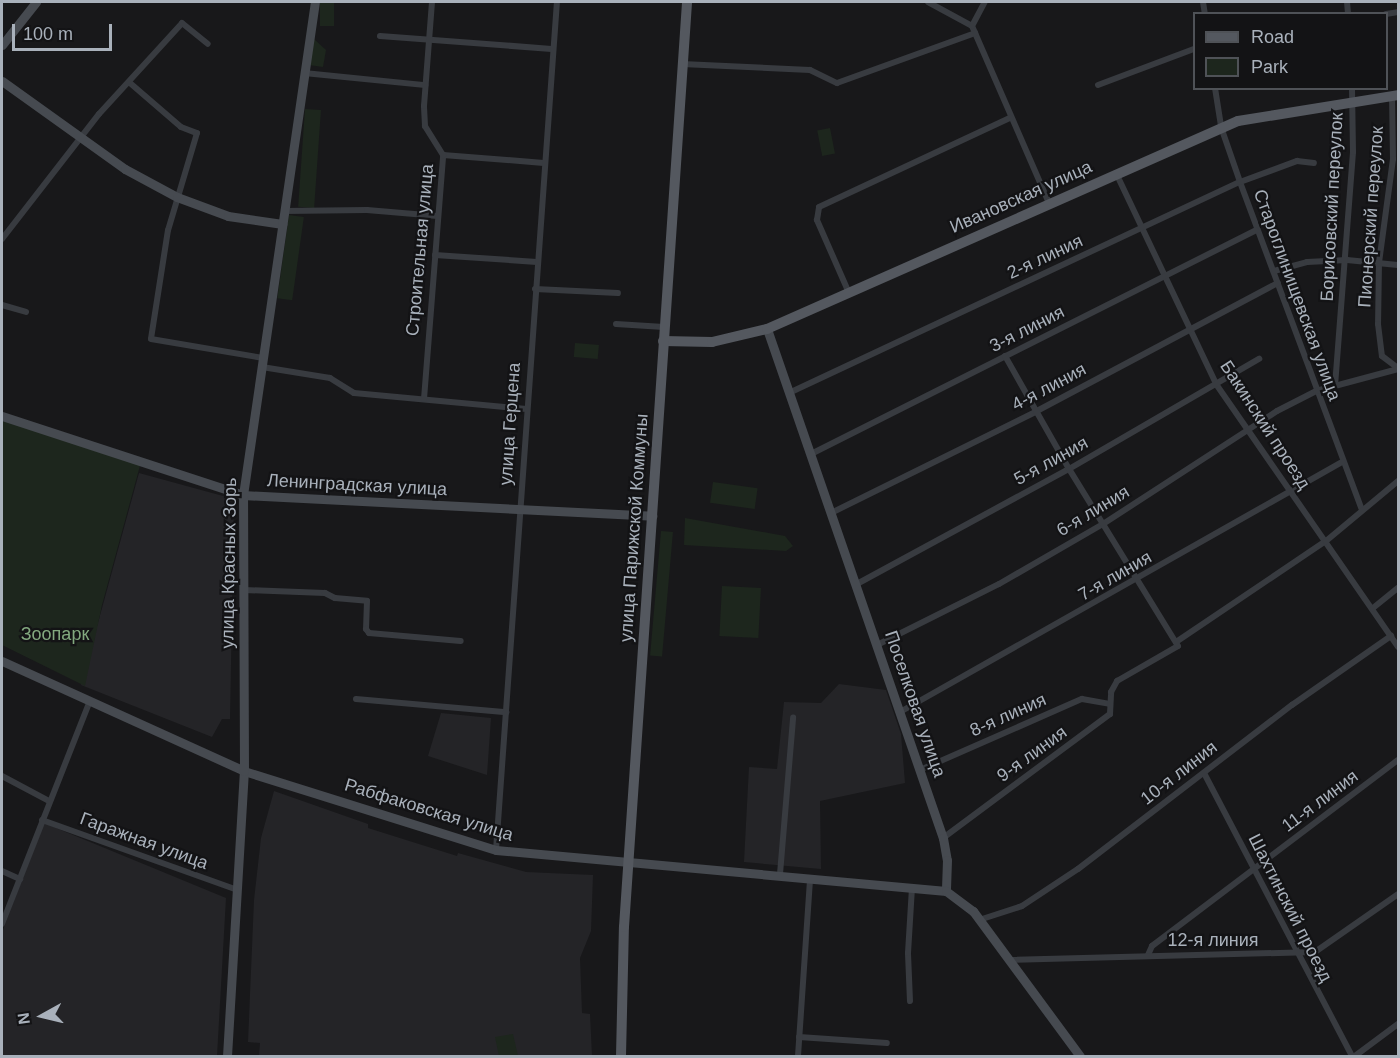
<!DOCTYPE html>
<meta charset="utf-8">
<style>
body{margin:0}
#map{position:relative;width:1400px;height:1058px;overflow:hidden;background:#18181a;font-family:Helvetica,sans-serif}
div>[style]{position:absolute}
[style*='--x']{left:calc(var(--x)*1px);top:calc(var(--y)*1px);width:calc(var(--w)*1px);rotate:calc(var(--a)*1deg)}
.built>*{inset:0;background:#242427}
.green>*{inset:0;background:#1d261d;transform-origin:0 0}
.street>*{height:6px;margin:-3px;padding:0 3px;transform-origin:3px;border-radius:3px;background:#383b40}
.secondary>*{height:9px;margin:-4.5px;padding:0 4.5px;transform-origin:4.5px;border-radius:4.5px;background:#464a50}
.primary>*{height:10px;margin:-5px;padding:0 5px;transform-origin:5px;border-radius:5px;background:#54585f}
span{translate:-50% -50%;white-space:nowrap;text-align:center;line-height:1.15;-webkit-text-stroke:4.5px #131315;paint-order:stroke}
.street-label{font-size:18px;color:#a9b1bb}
.park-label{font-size:18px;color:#82a87e}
.frame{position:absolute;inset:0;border:3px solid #a9b1bb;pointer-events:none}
.legend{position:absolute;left:1193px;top:12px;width:195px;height:78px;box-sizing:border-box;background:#131315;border:2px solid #4f5257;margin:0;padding:8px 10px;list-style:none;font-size:18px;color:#a9b1bb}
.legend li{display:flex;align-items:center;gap:12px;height:30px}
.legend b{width:30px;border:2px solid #4f5257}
.north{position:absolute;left:12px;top:986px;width:60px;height:60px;-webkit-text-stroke:4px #131315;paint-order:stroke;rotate:262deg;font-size:16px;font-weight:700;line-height:24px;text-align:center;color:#a9b1bb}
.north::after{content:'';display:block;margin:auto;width:21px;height:27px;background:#a9b1bb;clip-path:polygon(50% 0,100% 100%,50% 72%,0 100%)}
.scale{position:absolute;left:12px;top:24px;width:100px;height:27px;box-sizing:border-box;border:3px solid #a9b1bb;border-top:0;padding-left:8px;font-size:18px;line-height:21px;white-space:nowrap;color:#a9b1bb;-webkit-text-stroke:4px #131315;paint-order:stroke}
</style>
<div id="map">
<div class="built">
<i style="clip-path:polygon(139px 473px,234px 499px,230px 719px,222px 719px,212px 737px,81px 685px)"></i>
<i style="clip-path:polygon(839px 684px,886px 690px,901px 734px,905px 783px,820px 801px,821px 869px,744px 862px,749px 767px,777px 769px,784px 702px,821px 703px)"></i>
<i style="clip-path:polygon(441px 713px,491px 718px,487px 775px,428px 756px)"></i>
<i style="clip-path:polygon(274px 791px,368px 824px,368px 828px,457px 856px,458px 853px,526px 872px,593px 875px,591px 931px,580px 958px,582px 1013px,590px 1014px,592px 1056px,259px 1056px,260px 1043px,248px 1042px,254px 900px,261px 838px)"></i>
<i style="clip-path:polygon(44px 823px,226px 898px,217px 1056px,2px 1056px,2px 932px)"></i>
</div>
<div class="green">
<i style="left:320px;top:2px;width:14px;height:24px"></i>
<i style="clip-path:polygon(314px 39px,326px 50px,323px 67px,309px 65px)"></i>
<i style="left:305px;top:109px;width:16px;height:98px;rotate:4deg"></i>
<i style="left:830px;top:128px;width:26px;height:13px;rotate:79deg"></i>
<i style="left:289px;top:215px;width:15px;height:84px;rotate:8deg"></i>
<i style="left:575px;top:343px;width:24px;height:14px;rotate:5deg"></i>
<i style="clip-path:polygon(2px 415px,141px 462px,102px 605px,85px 686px,2px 645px)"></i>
<i style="left:713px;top:482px;width:45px;height:21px;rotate:8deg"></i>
<i style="clip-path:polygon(685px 518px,785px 536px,793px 546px,786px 551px,684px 545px)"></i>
<i style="left:661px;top:531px;width:12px;height:125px;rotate:5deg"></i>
<i style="left:722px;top:586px;width:39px;height:50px;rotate:3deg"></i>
<i style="clip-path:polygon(513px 1034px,518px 1056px,499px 1056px,495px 1037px)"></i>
</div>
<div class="street">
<i style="--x:928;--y:2;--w:50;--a:28.6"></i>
<i style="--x:972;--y:26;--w:193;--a:66.5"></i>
<i style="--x:1203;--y:2;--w:12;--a:81"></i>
<i style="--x:1347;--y:2;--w:12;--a:85"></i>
<i style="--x:1386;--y:14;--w:12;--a:-9"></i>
<i style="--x:972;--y:26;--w:27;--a:-62"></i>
<i style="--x:380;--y:36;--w:172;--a:4.3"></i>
<i style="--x:682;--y:64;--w:128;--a:2.7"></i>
<i style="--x:810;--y:70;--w:30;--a:26"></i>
<i style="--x:837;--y:83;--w:147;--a:-19.9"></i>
<i style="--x:304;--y:73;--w:122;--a:5.7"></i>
<i style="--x:130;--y:83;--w:67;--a:40.8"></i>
<i style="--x:181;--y:127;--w:17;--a:21"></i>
<i style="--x:197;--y:133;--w:101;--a:106.6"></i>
<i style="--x:168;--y:230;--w:110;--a:98.9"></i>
<i style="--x:151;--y:339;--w:114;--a:9.6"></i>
<i style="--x:1098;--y:85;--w:103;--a:-20.6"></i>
<i style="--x:1215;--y:88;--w:39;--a:81"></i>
<i style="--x:1221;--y:127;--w:58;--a:70.9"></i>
<i style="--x:1240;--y:182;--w:348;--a:69.6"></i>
<i style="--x:1392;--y:96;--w:63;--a:89.1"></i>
<i style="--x:1393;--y:159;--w:105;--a:97.7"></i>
<i style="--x:1379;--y:263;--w:61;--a:90.9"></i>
<i style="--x:1378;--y:324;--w:32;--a:83"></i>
<i style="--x:1382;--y:356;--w:20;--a:37"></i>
<i style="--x:443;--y:155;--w:101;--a:4.5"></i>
<i style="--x:1116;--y:173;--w:233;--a:64.6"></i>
<i style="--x:1216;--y:384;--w:320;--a:55.3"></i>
<i style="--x:284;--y:211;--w:83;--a:-0.7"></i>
<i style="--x:367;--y:210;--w:71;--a:4.8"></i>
<i style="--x:2;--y:239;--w:158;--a:-52.2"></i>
<i style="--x:99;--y:114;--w:123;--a:-47.6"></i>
<i style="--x:182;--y:23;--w:33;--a:39"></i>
<i style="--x:435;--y:255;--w:102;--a:3.9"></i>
<i style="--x:1274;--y:271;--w:34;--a:-15"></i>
<i style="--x:1307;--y:262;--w:40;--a:-2.9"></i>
<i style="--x:1347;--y:260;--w:51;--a:5.6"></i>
<i style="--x:535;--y:289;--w:83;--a:2.8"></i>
<i style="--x:849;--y:293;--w:80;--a:-113.7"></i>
<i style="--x:817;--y:220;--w:13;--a:-81"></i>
<i style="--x:819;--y:207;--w:211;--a:-25"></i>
<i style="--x:2;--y:305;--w:25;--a:16"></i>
<i style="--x:616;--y:324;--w:48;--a:3.6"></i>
<i style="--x:262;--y:367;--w:69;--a:9.2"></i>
<i style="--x:330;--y:378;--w:28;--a:32"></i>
<i style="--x:354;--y:393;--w:173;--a:5.3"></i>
<i style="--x:1335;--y:386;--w:235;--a:-85.6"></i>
<i style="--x:1353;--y:152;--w:64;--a:-90.9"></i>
<i style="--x:791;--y:392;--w:496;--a:-25.1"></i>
<i style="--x:1240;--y:182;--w:61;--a:-20.2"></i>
<i style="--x:1297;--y:161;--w:17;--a:7"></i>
<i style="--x:424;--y:399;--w:245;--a:-85.5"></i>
<i style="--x:443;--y:155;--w:34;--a:-122"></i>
<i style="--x:425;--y:126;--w:20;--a:-93"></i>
<i style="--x:424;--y:106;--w:104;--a:-85.6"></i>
<i style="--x:811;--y:454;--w:498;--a:-26.7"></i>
<i style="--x:831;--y:513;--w:228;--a:-26.3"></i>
<i style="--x:1035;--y:412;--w:275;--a:-28"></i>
<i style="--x:855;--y:585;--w:243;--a:-28.5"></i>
<i style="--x:1069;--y:469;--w:220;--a:-30.1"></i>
<i style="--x:244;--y:590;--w:81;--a:2.1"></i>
<i style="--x:325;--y:593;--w:11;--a:27"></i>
<i style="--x:335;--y:598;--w:32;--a:5"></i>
<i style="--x:367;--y:601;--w:28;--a:92"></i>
<i style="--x:366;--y:629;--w:5;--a:53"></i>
<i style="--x:369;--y:633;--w:92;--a:5"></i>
<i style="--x:1373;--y:608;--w:32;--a:-39"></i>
<i style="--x:1176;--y:642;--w:181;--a:-34"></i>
<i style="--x:1326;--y:541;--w:94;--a:-39.8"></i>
<i style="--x:877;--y:645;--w:136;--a:-26.6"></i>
<i style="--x:999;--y:584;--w:120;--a:-30"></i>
<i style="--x:1103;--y:524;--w:207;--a:-33"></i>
<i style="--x:1277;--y:411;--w:44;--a:-27.1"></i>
<i style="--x:1316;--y:391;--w:85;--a:-15"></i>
<i style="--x:356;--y:699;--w:151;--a:5"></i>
<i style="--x:900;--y:712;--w:508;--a:-29.49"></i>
<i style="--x:920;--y:770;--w:177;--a:-23.7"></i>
<i style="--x:1082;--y:699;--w:28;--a:10"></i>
<i style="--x:1204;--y:773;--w:319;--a:62.4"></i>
<i style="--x:2;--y:776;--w:53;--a:28"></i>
<i style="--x:42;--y:820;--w:207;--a:19.7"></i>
<i style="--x:943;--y:838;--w:208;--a:-36.6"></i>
<i style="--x:1110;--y:714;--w:22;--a:-87"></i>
<i style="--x:1111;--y:692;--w:13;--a:-61"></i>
<i style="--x:1117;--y:681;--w:70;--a:-29.8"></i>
<i style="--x:1178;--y:646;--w:208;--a:-121.6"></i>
<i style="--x:1069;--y:469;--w:130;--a:-119.5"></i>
<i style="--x:496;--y:850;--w:850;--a:-85.89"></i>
<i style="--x:2;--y:871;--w:20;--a:24"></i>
<i style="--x:780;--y:874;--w:157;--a:-85.2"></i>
<i style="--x:979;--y:920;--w:45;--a:-18"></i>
<i style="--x:1022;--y:906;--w:67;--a:-33.5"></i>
<i style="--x:1078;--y:869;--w:270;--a:-37.5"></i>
<i style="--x:1292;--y:705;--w:121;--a:-34.9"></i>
<i style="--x:2;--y:924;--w:238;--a:-68.5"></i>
<i style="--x:1148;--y:955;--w:10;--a:-66"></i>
<i style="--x:1152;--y:946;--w:308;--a:-37.1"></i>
<i style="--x:1009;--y:960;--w:306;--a:-1.5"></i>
<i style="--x:1315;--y:952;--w:101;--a:-34.9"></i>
<i style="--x:910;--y:1001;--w:48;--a:-92.4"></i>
<i style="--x:908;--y:953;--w:66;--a:-86.5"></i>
<i style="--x:799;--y:1037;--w:88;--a:3.9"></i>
<i style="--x:798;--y:1056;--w:178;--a:-86.1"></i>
<i style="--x:1355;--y:1056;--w:54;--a:-36.7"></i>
</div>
<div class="secondary">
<i style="--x:2;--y:45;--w:55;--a:-51.7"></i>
<i style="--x:2;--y:81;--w:151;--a:35.6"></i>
<i style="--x:125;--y:169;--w:59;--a:28.3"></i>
<i style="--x:177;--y:197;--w:54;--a:20.4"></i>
<i style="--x:228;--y:216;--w:55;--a:8.4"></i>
<i style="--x:767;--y:329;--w:539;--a:70.93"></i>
<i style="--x:943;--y:838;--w:22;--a:80"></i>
<i style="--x:947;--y:860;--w:31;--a:92"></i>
<i style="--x:2;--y:416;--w:254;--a:18.1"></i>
<i style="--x:243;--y:495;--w:410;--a:2.9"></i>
<i style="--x:2;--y:661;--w:266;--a:24.4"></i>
<i style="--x:244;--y:771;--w:264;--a:17.4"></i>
<i style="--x:496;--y:850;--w:452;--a:5.2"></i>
<i style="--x:946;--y:891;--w:34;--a:37"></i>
<i style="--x:973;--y:911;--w:180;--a:53.6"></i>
<i style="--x:227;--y:1056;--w:286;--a:-86.6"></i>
<i style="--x:244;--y:771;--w:276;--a:-90.2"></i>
<i style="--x:243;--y:495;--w:498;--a:-81.7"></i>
</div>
<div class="primary">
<i style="--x:663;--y:341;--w:49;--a:1.2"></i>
<i style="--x:712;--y:342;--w:57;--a:-13.3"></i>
<i style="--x:767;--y:329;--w:515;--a:-23.83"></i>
<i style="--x:1238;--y:121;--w:162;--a:-9.2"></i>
<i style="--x:621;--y:1056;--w:129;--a:-88.7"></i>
<i style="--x:624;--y:927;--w:927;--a:-86.1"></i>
</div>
<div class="street-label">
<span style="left:1021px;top:197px;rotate:-24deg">Ивановская улица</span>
<span style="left:1332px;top:207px;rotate:-87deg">Борисовский переулок</span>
<span style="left:1371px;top:217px;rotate:-86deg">Пионерский переулок</span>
<span style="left:420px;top:250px;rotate:-85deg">Строительная улица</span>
<span style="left:1045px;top:257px;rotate:-25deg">2-я линия</span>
<span style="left:1297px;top:295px;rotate:70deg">Староглинищевская улица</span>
<span style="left:1027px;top:329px;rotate:-27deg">3-я линия</span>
<span style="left:1049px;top:387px;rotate:-28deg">4-я линия</span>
<span style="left:510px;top:424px;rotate:-86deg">улица Герцена</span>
<span style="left:1265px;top:425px;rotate:57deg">Бакинский проезд</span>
<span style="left:1051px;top:461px;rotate:-29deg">5-я линия</span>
<span style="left:357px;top:485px;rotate:3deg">Ленинградская улица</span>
<span style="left:1093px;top:511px;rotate:-31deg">6-я линия</span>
<span style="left:634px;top:528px;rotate:-86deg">улица Парижской Коммуны</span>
<span style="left:229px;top:563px;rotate:-89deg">улица Красных Зорь</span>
<span style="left:1115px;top:576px;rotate:-30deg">7-я линия</span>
<span style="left:915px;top:704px;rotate:71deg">Поселковая улица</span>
<span style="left:1008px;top:715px;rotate:-24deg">8-я линия</span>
<span style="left:1032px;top:754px;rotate:-36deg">9-я линия</span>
<span style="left:1179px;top:773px;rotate:-38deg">10-я линия</span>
<span style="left:1320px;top:801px;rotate:-37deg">11-я линия</span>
<span style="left:429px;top:810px;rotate:17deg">Рабфаковская улица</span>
<span style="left:144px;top:841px;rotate:20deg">Гаражная улица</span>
<span style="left:1290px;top:908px;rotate:63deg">Шахтинский проезд</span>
<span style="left:1213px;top:940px">12-я линия</span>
</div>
<div class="park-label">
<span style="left:55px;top:634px">Зоопарк</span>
</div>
<div class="frame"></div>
<ul class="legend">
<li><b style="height:8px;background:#54585f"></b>Road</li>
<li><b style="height:16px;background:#1d261d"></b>Park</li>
</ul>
<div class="north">N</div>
<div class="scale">100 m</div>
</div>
